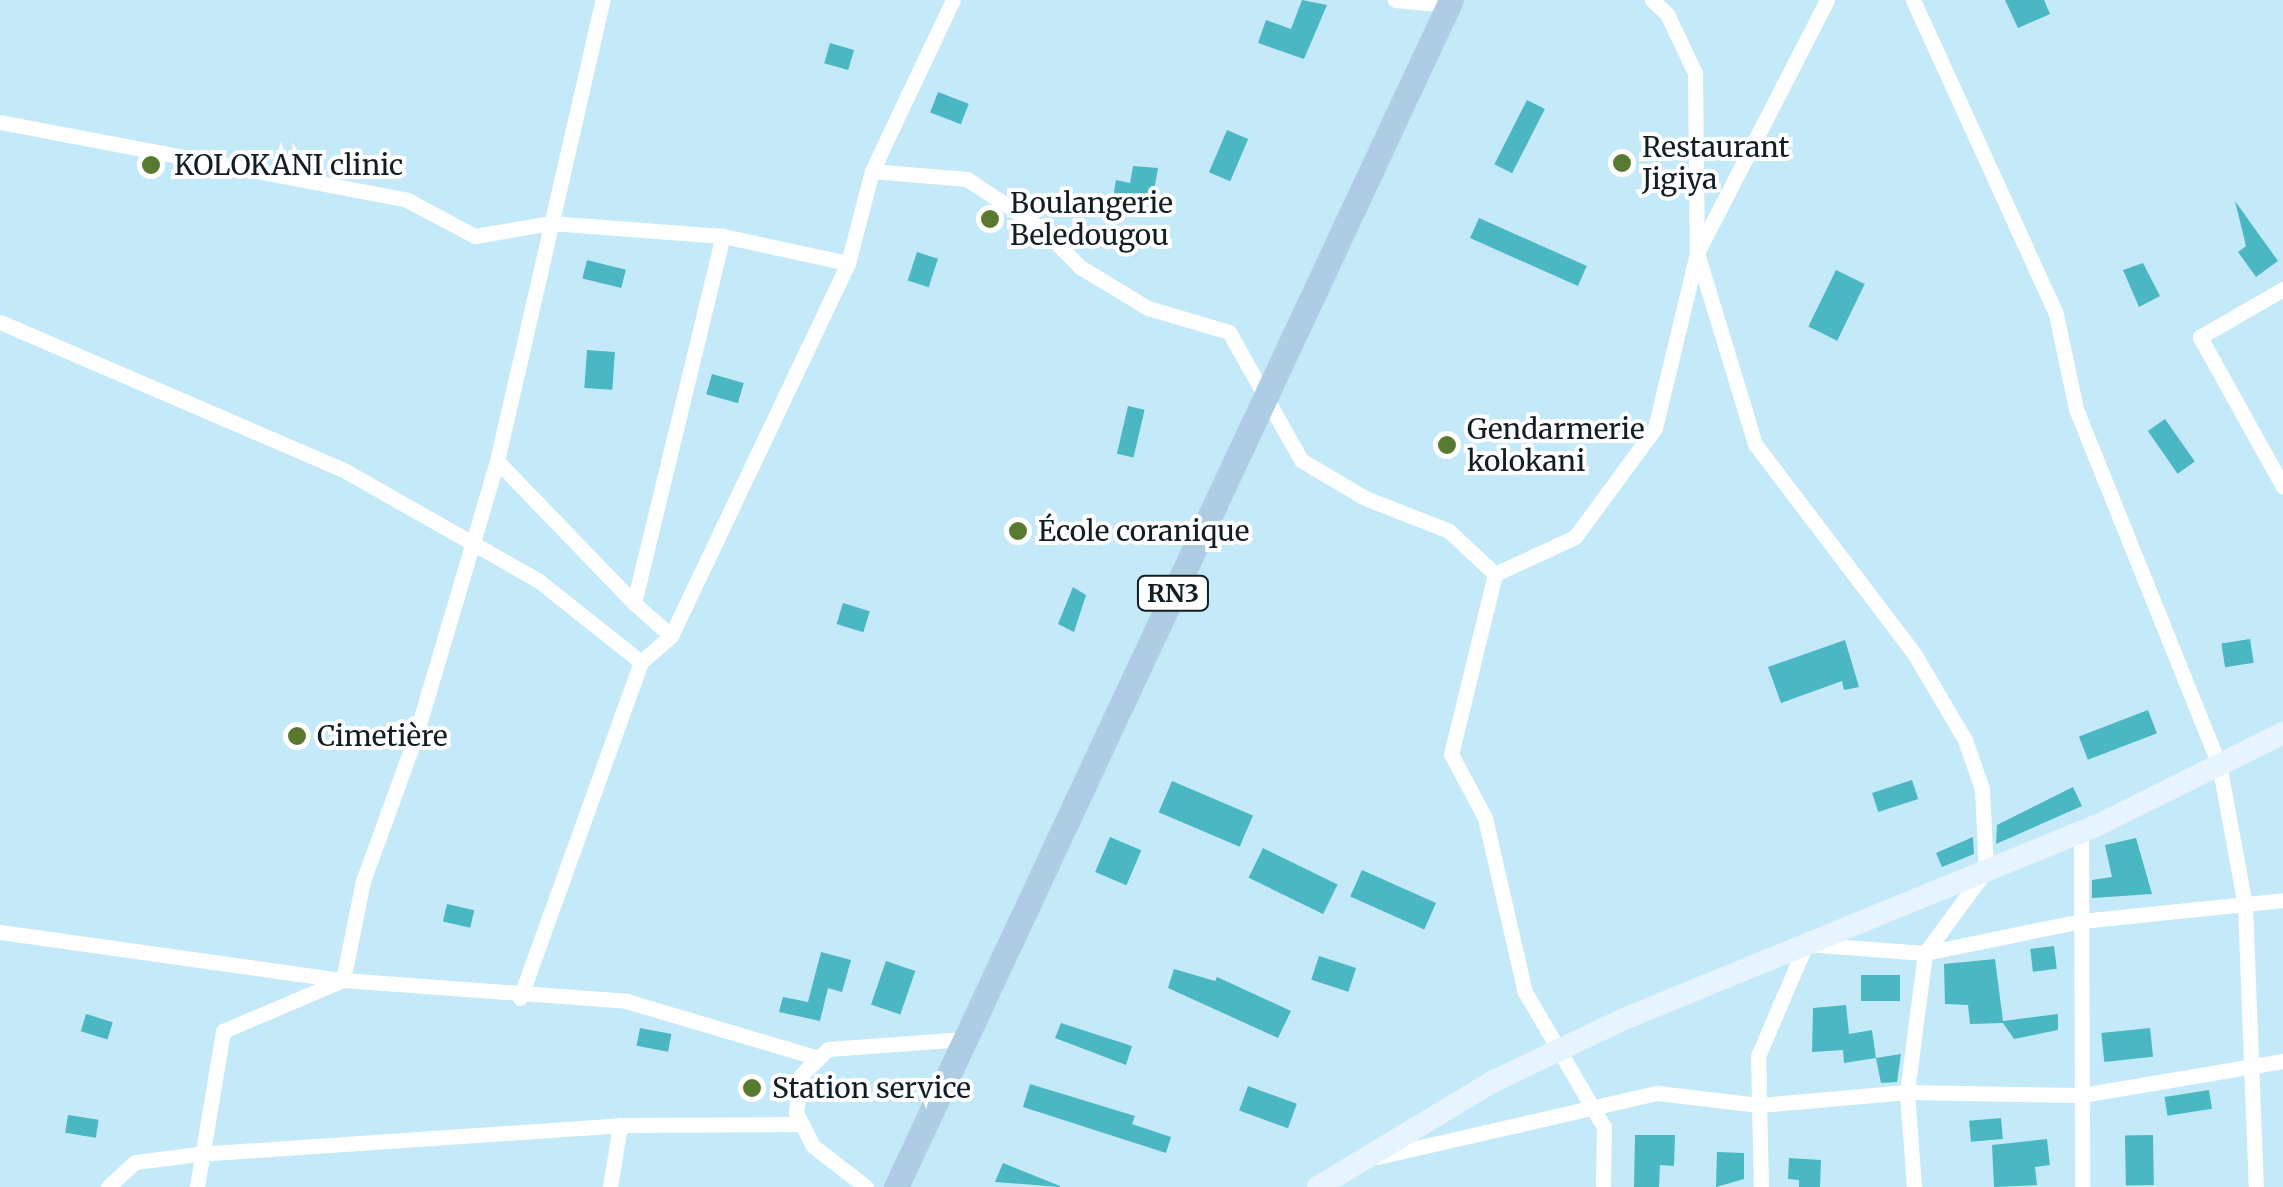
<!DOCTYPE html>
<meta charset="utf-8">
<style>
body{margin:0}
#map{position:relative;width:2283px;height:1187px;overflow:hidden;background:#c4eaf9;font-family:Merriweather,serif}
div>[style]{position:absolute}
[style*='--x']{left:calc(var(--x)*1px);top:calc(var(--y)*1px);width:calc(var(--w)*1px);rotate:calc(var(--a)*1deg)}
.building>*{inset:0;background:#4ab7c3;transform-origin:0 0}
.minor>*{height:15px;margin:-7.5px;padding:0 7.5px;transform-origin:7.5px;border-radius:7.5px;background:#fff}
.secondary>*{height:22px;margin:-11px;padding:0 11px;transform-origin:11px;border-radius:11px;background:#e7f4fd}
.trunk>*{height:25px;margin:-12.5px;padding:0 12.5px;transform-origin:12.5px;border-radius:12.5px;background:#aecde5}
.dots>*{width:28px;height:28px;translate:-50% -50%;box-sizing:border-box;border:5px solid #fff;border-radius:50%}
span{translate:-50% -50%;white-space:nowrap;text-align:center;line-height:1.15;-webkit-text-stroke:8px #fff;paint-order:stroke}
.shield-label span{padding:2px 8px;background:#fff;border:2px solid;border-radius:8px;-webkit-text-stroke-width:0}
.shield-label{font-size:25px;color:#111f25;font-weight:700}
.poi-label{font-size:28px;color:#111f25}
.left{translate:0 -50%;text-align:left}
</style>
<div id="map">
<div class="building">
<i style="clip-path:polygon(1302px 0,1327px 5px,1304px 59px,1258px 43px,1266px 20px,1291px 29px)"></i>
<i style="clip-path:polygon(2005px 0,2044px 0,2050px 14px,2018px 28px)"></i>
<i style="left:830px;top:43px;width:25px;height:21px;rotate:16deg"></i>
<i style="left:938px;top:92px;width:33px;height:22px;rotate:21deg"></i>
<i style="left:1527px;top:100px;width:20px;height:72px;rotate:27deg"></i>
<i style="left:1227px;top:130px;width:23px;height:46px;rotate:23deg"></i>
<i style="clip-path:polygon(1133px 166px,1158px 168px,1153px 196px,1146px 194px,1144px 203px,1113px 198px,1116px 180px,1130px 183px)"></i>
<i style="clip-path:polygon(2235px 201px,2278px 261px,2256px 277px,2238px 252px,2246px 246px)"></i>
<i style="left:1479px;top:218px;width:118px;height:22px;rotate:24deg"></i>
<i style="left:917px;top:252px;width:22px;height:30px;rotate:18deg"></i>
<i style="left:587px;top:260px;width:40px;height:19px;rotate:14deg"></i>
<i style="clip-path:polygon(2143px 263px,2160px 296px,2139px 307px,2123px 270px)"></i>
<i style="left:1836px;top:270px;width:32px;height:63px;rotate:26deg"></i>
<i style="left:587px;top:350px;width:28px;height:38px;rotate:4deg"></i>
<i style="left:712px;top:374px;width:33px;height:21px;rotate:16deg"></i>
<i style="left:1128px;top:406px;width:17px;height:49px;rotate:13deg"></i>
<i style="left:2165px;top:419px;width:52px;height:21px;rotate:55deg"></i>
<i style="clip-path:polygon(1073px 587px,1086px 595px,1074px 632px,1058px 624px)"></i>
<i style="left:843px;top:603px;width:28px;height:22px;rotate:17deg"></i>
<i style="left:2250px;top:639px;width:24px;height:29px;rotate:81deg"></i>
<i style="clip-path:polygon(1845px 640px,1859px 687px,1844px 690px,1842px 681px,1781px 703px,1768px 667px)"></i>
<i style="left:2148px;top:710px;width:25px;height:74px;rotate:69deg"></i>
<i style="left:1912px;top:780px;width:20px;height:42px;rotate:72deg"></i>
<i style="left:1172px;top:781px;width:88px;height:34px;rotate:23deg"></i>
<i style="clip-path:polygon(2073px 787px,2082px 806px,1996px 844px,1997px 825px)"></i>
<i style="left:1110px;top:837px;width:34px;height:38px;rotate:23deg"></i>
<i style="clip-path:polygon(1973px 837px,1974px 854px,1942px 867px,1936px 853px)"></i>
<i style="clip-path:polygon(2136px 838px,2152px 894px,2092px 898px,2092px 880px,2112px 877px,2105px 845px)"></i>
<i style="left:1263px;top:848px;width:83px;height:33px;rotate:26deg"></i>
<i style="left:1362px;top:870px;width:81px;height:29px;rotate:24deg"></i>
<i style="left:447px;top:904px;width:28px;height:18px;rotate:13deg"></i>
<i style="left:2054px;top:946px;width:23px;height:24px;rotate:83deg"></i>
<i style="clip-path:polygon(821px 952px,851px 960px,842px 992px,828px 988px,820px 1021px,779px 1012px,783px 997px,808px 1002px)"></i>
<i style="left:1319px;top:956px;width:39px;height:25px;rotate:18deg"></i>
<i style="clip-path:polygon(1995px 959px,2003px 1021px,2058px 1014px,2058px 1030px,2014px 1039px,2003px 1023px,1970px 1024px,1968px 1005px,1945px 1004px,1944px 964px)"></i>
<i style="left:886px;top:961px;width:31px;height:46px;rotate:19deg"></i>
<i style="clip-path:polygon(1174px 969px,1215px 981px,1217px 977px,1291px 1011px,1278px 1038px,1168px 988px)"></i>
<i style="left:1861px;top:975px;width:39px;height:26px"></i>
<i style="clip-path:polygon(1846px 1005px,1849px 1034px,1872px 1030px,1876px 1058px,1844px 1063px,1843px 1050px,1812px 1052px,1813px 1008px)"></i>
<i style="left:86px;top:1014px;width:28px;height:18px;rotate:17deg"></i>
<i style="clip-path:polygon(1061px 1023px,1132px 1046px,1126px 1065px,1055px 1038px)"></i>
<i style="left:640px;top:1028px;width:32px;height:18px;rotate:11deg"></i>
<i style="left:2150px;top:1028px;width:29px;height:49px;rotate:84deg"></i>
<i style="clip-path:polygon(1901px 1054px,1897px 1082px,1881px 1083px,1876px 1058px)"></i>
<i style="clip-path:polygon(1030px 1084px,1135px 1116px,1132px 1124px,1171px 1137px,1166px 1153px,1023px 1107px)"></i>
<i style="left:1248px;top:1086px;width:52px;height:26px;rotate:20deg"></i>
<i style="left:2209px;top:1090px;width:19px;height:45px;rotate:81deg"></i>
<i style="left:68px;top:1115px;width:31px;height:18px;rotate:9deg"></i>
<i style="left:2001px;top:1118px;width:21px;height:32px;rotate:85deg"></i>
<i style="clip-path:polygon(1635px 1135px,1675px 1135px,1674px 1166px,1660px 1165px,1659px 1187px,1634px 1187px)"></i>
<i style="left:2153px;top:1135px;width:50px;height:28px;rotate:89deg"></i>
<i style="clip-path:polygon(2047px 1139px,2050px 1165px,2035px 1167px,2037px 1185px,1994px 1187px,1992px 1145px)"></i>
<i style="clip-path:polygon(1717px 1152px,1744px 1153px,1744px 1179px,1716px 1187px)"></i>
<i style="clip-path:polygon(1789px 1158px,1821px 1160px,1820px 1187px,1799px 1187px,1799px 1180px,1788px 1179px)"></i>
<i style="clip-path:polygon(1003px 1163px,1060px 1186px,1060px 1187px,995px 1182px)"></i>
</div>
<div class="minor">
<i style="--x:1395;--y:0;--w:54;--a:5.3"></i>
<i style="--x:1652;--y:0;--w:21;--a:43"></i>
<i style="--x:1667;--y:14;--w:65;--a:64.6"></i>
<i style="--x:1695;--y:73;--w:180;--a:89.4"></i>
<i style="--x:1697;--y:253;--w:200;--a:73.1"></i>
<i style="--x:1755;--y:444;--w:265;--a:52.8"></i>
<i style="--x:1915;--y:655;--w:99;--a:59.5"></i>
<i style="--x:1965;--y:740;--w:52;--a:70.9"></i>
<i style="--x:1982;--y:789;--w:81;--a:87.2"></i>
<i style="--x:1986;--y:870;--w:103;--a:126.3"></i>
<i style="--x:1925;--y:953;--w:140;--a:97.4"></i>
<i style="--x:1907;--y:1092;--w:95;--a:85.8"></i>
<i style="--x:1913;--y:0;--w:345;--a:65.5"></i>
<i style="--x:2056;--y:314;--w:97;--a:78.1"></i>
<i style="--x:2076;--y:409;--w:383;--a:68.1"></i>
<i style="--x:2219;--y:764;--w:143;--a:79.6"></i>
<i style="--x:2245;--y:905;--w:282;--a:87.8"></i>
<i style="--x:0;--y:122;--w:414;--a:10.8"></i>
<i style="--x:407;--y:200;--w:77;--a:27.9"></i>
<i style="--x:475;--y:236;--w:76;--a:-9.8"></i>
<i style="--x:550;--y:223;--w:173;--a:4.3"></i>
<i style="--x:723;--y:236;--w:128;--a:12.2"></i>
<i style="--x:872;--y:171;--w:95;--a:4.8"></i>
<i style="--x:967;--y:179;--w:94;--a:33.7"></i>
<i style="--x:1045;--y:231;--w:50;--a:45.8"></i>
<i style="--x:1080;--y:267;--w:79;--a:31.1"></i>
<i style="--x:1148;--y:308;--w:84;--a:16.5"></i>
<i style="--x:1229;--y:332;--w:147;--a:60.6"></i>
<i style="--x:1301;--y:460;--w:74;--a:30.7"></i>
<i style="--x:1365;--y:498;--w:90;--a:21.4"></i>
<i style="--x:1449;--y:531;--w:63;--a:43.1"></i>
<i style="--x:1495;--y:574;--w:185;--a:103.7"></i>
<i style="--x:1451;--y:754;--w:72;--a:62"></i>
<i style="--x:1485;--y:818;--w:179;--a:77.1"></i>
<i style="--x:1525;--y:992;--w:156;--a:59.7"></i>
<i style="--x:1604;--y:1127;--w:60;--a:91"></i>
<i style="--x:2283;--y:289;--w:96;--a:150"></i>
<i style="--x:2200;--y:337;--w:171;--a:61"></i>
<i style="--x:0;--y:322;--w:372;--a:23.3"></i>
<i style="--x:342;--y:469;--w:227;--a:29.6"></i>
<i style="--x:539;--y:581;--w:130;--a:38.5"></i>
<i style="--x:497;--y:461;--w:197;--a:46"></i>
<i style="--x:1495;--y:574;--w:88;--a:-24.8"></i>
<i style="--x:1575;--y:537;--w:135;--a:-53.7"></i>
<i style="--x:1655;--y:428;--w:180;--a:-76.5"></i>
<i style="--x:1697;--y:253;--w:284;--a:-62.8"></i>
<i style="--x:671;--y:636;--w:50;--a:-138.3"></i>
<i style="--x:634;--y:603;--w:378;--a:-76.4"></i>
<i style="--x:2081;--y:832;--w:355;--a:89.8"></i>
<i style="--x:0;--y:932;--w:346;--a:8"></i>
<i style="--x:343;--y:980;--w:284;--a:4.2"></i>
<i style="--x:626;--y:1001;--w:201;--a:16.5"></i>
<i style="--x:520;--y:998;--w:357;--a:-70.2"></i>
<i style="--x:641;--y:662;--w:40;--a:-41"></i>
<i style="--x:671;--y:636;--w:413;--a:-64.6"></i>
<i style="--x:848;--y:263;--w:95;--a:-75.4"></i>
<i style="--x:872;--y:171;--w:189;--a:-64.7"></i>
<i style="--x:1377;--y:1157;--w:287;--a:-12.9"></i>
<i style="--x:1657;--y:1093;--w:103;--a:6.7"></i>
<i style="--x:1759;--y:1105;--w:149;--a:-5"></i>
<i style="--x:1907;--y:1092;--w:175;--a:1"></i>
<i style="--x:2082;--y:1095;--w:204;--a:-9.6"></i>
<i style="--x:108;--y:1187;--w:37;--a:-43"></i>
<i style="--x:135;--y:1162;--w:64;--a:-7.2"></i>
<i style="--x:198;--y:1154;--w:423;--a:-3.9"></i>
<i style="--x:620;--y:1125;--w:182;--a:-0.3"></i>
<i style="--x:197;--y:1187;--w:158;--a:-80.5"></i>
<i style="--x:223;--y:1031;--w:130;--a:-23"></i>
<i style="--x:343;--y:980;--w:101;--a:-78.6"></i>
<i style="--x:363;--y:881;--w:152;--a:-70"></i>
<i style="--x:415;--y:738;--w:289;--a:-73.5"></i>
<i style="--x:497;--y:461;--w:473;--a:-77.1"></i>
<i style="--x:610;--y:1187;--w:63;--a:-80.8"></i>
<i style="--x:866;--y:1187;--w:67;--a:-142.3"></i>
<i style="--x:813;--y:1146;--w:38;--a:-117"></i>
<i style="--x:796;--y:1112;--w:37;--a:-82"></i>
<i style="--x:801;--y:1075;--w:37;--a:-44"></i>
<i style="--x:828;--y:1049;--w:137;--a:-4.2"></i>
<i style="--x:1761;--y:1187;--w:131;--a:-91.3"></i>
<i style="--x:1758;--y:1056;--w:122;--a:-66.8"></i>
<i style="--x:1806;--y:944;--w:119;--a:4.3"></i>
<i style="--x:1925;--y:953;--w:159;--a:-11.6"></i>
<i style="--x:2081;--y:921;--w:203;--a:-5.9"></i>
</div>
<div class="secondary">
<i style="--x:1318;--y:1187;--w:203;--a:-31.1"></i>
<i style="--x:1492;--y:1082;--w:146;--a:-25.5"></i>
<i style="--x:1624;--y:1019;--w:512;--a:-22.26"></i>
<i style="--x:2098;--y:825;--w:207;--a:-26.4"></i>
</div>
<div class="trunk">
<i style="--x:896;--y:1187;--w:1310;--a:-64.94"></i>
</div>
<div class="dots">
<i style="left:1622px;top:163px;background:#5a7930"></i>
<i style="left:151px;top:165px;background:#5a7930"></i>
<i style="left:990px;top:219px;background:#5a7930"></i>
<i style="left:1447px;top:445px;background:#5a7930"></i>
<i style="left:1018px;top:531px;background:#5a7930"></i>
<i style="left:297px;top:736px;background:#5a7930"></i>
<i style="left:752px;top:1088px;background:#5a7930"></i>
</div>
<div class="shield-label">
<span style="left:1173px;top:593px">RN3</span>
</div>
<div class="poi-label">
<span class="left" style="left:1642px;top:163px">Restaurant<br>Jigiya</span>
<span class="left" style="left:174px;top:165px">KOLOKANI clinic</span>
<span class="left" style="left:1010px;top:219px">Boulangerie<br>Beledougou</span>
<span class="left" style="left:1467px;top:445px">Gendarmerie<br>kolokani</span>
<span class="left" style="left:1038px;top:531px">École coranique</span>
<span class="left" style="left:317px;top:736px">Cimetière</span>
<span class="left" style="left:772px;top:1088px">Station service</span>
</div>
</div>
